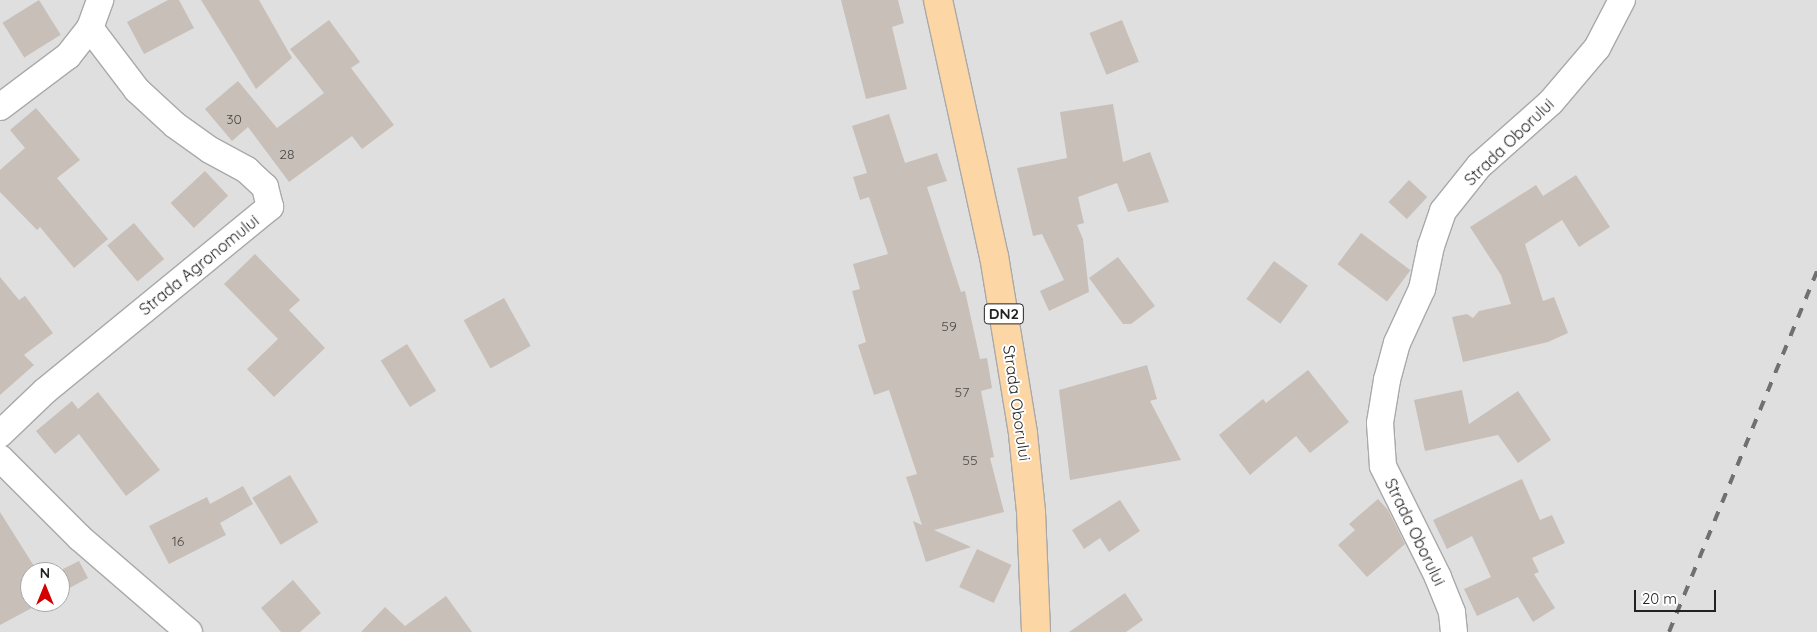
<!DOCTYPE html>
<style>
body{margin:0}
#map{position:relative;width:1817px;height:632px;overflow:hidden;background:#f2efe9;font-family:Quicksand,sans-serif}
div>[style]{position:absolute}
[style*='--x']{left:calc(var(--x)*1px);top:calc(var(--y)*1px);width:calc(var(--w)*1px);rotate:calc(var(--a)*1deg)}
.residential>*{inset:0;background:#e0dfdf}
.building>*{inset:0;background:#c7bfb8;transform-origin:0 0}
.roads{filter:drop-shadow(1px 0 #a9a9a9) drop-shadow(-1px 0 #a9a9a9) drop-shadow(0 1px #a9a9a9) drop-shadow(0 -1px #a9a9a9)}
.minor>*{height:26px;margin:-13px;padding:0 13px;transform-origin:13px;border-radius:13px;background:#fff}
.primary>*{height:28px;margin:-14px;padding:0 14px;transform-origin:14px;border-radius:14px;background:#fcd6a4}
.rail>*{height:4px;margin-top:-2px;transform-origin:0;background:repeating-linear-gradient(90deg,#707070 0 10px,transparent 0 20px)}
span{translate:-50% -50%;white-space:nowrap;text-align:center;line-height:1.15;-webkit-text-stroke:4px #fff;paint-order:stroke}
.number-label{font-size:14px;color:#4b4948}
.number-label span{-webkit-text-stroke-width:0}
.shield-label span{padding:1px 4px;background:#fff;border:1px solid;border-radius:4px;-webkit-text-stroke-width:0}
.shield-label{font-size:15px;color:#222;font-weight:700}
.street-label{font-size:16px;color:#222}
.north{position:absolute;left:20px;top:562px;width:50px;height:50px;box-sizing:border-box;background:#fff;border:1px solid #a7a7a7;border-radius:50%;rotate:0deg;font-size:14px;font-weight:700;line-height:20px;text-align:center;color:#222}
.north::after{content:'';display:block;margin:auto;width:18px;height:22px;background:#d40000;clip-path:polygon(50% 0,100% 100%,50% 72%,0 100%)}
.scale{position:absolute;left:1634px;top:590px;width:82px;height:22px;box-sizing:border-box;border:2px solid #222;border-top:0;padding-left:6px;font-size:15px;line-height:18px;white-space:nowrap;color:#222;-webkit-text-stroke:4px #fff;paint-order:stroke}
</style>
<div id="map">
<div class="residential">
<i style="clip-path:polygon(evenodd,0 0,1817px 0,1817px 632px,0 632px,0 0,30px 572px,60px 572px,60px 602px,30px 602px,30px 572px)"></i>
</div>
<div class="building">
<i style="left:39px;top:0;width:41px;height:43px;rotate:58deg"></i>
<i style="clip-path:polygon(168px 0,179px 0,194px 28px,144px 54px,127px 22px)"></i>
<i style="clip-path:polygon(201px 0,259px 0,292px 58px,256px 89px)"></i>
<i style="clip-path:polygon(841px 0,898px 0,904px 23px,892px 27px,907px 89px,866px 99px)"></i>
<i style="clip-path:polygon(329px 20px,360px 62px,351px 68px,394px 125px,362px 149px,352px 136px,289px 182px,248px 127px,232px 141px,205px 109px,238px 81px,277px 128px,324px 93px,290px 49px)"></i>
<i style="left:1122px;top:20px;width:45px;height:35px;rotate:68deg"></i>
<i style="clip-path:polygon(1113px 104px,1123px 162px,1150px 152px,1169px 202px,1128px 212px,1117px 183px,1078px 197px,1084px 223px,1077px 225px,1083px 239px,1089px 292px,1049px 311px,1040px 291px,1064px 280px,1042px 234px,1033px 236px,1017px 168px,1067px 158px,1060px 112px)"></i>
<i style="clip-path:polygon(36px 108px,80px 160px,57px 178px,108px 239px,74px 268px,40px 227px,37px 230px,0 192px,0 170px,25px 148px,10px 130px)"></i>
<i style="clip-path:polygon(889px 114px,905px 163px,937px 153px,947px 181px,927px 187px,961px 292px,965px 291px,980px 359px,987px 358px,992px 388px,981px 391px,994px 457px,990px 458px,1004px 512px,934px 530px,971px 547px,926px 562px,913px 521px,922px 525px,906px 477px,917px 474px,889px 390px,874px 395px,858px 345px,866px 342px,852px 291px,860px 289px,853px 264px,888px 254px,869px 197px,860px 200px,853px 177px,867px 173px,852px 126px)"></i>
<i style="left:205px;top:171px;width:34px;height:47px;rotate:47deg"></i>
<i style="clip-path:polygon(1576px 175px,1610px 227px,1579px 247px,1562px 220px,1525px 244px,1543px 301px,1554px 297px,1568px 333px,1548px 342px,1463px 362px,1452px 317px,1467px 314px,1473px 318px,1479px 311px,1511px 304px,1501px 275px,1470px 227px,1536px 185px,1543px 196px)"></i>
<i style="left:1409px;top:180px;width:25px;height:30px;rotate:43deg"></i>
<i style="left:134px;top:223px;width:47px;height:35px;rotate:50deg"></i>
<i style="left:1361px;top:233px;width:62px;height:39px;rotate:37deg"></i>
<i style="clip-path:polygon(255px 254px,300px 300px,289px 310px,325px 348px,274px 397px,247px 369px,278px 339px,224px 284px)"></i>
<i style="clip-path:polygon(1118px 257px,1155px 306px,1131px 324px,1123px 324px,1089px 278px)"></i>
<i style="left:1274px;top:261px;width:42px;height:47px;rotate:36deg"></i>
<i style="clip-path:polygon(0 277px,19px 300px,25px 296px,53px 333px,24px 355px,34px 365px,0 395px)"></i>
<i style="left:504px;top:298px;width:55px;height:46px;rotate:61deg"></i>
<i style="left:407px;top:344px;width:55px;height:31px;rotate:58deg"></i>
<i style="clip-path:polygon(1147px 365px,1157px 399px,1150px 401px,1181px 460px,1070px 480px,1059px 390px)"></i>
<i style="clip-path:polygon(1308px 370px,1349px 422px,1310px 453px,1296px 436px,1250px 475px,1219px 435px,1263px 399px,1266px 403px)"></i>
<i style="clip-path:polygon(1462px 390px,1469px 424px,1518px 391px,1551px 440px,1518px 463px,1498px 435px,1425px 451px,1414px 400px)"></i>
<i style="clip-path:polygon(98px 392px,160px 470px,126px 496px,79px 434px,55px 454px,36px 431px,72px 401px,78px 409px)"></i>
<i style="left:290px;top:475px;width:55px;height:44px;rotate:59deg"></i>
<i style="clip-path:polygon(1522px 479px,1540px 520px,1552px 515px,1565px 543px,1532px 558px,1539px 572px,1534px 574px,1555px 608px,1533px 622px,1518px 597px,1477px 616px,1464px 589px,1491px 577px,1472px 536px,1447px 549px,1433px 520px)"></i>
<i style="clip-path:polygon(243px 486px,253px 504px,220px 523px,226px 535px,169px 564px,149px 526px,207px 497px,210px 504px)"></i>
<i style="clip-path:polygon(1378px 499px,1388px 510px,1405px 544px,1367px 577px,1338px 545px,1355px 530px,1349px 524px)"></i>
<i style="clip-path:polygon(1120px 500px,1140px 531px,1109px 552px,1100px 538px,1084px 549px,1072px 530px)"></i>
<i style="clip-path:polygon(0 512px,34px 566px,28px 570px,30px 602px,43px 602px,0 625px)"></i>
<i style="left:977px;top:549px;width:38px;height:42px;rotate:25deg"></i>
<i style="clip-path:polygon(79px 561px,88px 578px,60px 593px,60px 572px,57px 572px)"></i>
<i style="clip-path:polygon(293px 580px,321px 613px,300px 632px,281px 632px,261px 608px)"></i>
<i style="clip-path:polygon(1125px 593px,1143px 620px,1126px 632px,1069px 632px)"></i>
<i style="clip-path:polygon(446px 596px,472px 632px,361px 632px,385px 607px,405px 626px)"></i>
</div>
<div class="roads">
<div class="minor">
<i style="--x:0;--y:107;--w:85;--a:-36.9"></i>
<i style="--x:68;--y:56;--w:36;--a:-52"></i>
<i style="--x:90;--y:28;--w:30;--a:-70"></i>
<i style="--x:0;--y:434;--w:62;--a:-43.7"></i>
<i style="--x:45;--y:391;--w:291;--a:-39.3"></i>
<i style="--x:270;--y:207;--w:21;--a:-104"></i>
<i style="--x:265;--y:187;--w:25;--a:-137"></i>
<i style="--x:247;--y:170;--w:42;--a:-151.6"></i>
<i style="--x:210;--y:150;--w:43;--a:-144.5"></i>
<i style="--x:175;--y:125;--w:52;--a:-137.4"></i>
<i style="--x:137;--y:90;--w:78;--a:-127.2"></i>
<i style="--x:0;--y:458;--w:113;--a:45"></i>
<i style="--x:80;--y:538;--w:144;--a:40.8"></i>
<i style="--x:1454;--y:632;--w:20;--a:-96"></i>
<i style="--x:1452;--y:612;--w:38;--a:-112"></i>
<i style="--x:1438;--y:577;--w:124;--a:-116.4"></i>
<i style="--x:1383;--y:466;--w:43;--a:-94"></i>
<i style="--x:1380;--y:423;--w:44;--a:-80.8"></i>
<i style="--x:1387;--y:380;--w:38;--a:-75"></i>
<i style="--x:1397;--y:343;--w:60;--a:-65.2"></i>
<i style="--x:1422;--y:289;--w:44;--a:-78.2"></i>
<i style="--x:1431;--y:246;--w:37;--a:-71"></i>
<i style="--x:1443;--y:211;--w:58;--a:-51.3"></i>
<i style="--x:1479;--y:166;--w:96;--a:-41.6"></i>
<i style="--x:1551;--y:102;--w:71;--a:-49.6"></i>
<i style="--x:1597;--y:48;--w:54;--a:-62.5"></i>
</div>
<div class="primary">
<i style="--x:938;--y:0;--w:262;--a:77.7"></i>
<i style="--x:994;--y:256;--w:180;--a:80.7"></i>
<i style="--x:1023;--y:434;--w:78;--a:84.1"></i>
<i style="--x:1031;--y:512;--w:120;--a:87.6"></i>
</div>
</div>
<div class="rail">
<i style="--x:1669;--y:632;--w:390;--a:-67.7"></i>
</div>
<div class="number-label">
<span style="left:234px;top:119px">30</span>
<span style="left:287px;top:154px">28</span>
<span style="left:949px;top:326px">59</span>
<span style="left:962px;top:392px">57</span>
<span style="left:970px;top:460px">55</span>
<span style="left:178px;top:541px">16</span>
</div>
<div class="shield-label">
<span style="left:1004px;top:314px">DN2</span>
</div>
<div class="street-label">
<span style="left:1509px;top:142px;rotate:-44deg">Strada Oborului</span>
<span style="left:199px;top:265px;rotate:-39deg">Strada Agronomului</span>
<span style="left:1017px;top:403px;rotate:82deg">Strada Oborului</span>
<span style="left:1415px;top:532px;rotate:64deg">Strada Oborului</span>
</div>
<div class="north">N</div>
<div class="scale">20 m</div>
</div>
